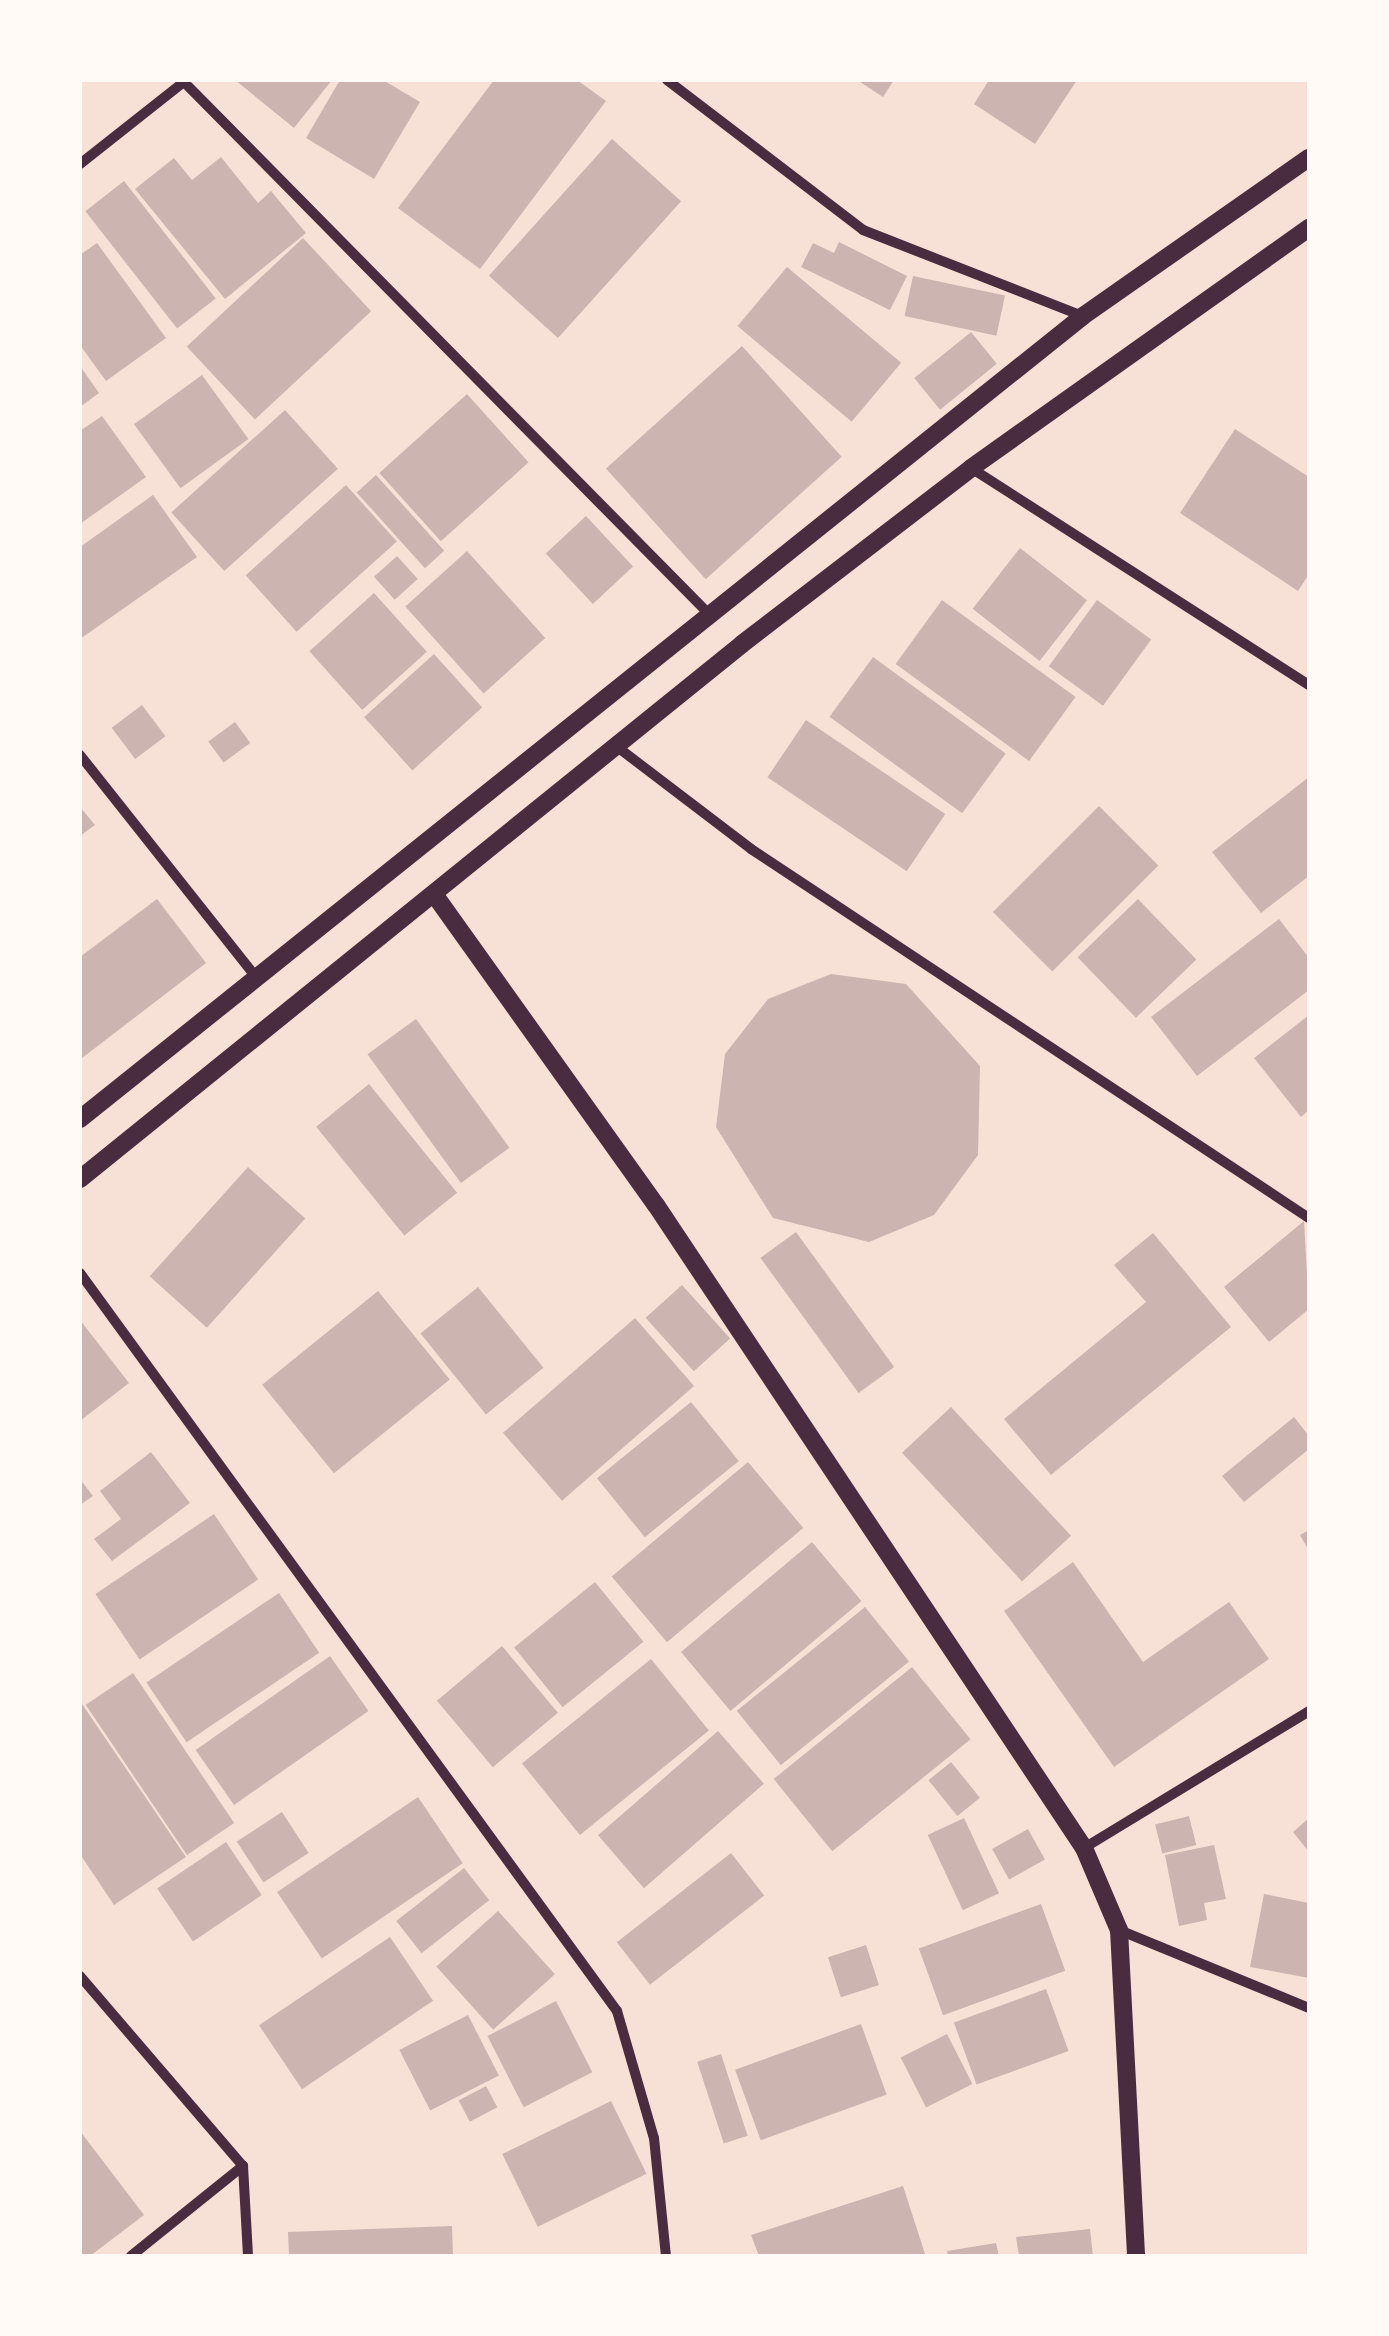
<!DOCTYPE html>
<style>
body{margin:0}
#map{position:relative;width:1389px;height:2336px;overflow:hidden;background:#f7e1d7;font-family:Signika,sans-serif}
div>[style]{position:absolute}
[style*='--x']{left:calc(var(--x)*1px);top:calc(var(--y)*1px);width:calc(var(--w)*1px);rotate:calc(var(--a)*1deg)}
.building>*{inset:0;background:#ccb4b1;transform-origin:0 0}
.minor>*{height:10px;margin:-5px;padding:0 5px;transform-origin:5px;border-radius:5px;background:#4a2c40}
.tertiary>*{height:18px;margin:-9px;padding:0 9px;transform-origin:9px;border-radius:9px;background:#4a2c40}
span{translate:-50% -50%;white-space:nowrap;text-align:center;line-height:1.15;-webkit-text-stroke:8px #fffaf5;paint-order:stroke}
.frame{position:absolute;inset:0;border:82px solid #fffaf5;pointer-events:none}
</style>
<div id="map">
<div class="building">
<i style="clip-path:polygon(235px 80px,332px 80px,294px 128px)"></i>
<i style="clip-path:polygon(340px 80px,383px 80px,420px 102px,374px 179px,306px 138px)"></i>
<i style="clip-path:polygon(494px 80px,577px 80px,606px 101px,480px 269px,398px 208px)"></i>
<i style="clip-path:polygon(857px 80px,894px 80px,883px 97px)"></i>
<i style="clip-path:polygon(989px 80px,1077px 80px,1035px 144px,974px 104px)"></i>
<i style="left:612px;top:139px;width:93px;height:184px;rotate:42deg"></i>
<i style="clip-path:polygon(221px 157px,258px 203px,271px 191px,306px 233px,225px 299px,135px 189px,174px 158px,192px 180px)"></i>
<i style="left:124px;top:181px;width:149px;height:49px;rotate:52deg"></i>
<i style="left:303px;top:238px;width:100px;height:159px;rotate:47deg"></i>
<i style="clip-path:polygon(839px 242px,907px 276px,890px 310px,801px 267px,813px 243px,834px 253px)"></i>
<i style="clip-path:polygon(97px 243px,166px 338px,106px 381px,80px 345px,80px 255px)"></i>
<i style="left:787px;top:267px;width:149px;height:77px;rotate:40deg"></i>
<i style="left:913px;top:276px;width:94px;height:41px;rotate:12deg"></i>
<i style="left:971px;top:332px;width:41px;height:73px;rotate:51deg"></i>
<i style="left:742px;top:346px;width:149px;height:183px;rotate:48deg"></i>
<i style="clip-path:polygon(80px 366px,99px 393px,80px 407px)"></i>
<i style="left:202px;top:375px;width:79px;height:84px;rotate:54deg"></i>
<i style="left:467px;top:394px;width:92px;height:118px;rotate:48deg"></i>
<i style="left:285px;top:410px;width:79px;height:153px;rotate:48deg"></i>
<i style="clip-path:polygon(102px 416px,146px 477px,80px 524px,80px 431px)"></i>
<i style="clip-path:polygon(1235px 429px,1309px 477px,1309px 574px,1298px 591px,1180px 513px)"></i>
<i style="left:376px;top:475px;width:102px;height:26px;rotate:48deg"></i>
<i style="left:346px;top:485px;width:76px;height:135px;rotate:48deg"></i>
<i style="clip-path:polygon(153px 495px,197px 557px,80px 639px,80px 547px)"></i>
<i style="left:586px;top:516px;width:69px;height:55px;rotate:47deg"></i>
<i style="left:1020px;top:548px;width:85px;height:77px;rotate:38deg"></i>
<i style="left:467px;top:551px;width:117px;height:83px;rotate:48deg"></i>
<i style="left:397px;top:556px;width:31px;height:31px;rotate:48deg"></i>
<i style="left:374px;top:593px;width:79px;height:87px;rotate:48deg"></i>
<i style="left:942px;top:600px;width:165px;height:79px;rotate:36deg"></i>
<i style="left:1097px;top:600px;width:67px;height:82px;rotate:36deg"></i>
<i style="left:434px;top:654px;width:72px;height:94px;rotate:48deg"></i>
<i style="left:873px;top:657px;width:164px;height:74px;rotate:36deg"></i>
<i style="left:142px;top:705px;width:39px;height:38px;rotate:53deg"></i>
<i style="left:806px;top:720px;width:168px;height:69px;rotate:34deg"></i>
<i style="left:235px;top:722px;width:26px;height:33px;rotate:54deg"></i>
<i style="clip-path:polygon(1309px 777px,1309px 876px,1261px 913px,1212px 852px)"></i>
<i style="left:1099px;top:806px;width:84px;height:150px;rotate:45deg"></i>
<i style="clip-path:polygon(80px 807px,95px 825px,80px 836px)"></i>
<i style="clip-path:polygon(157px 899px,206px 963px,82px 1058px,80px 957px)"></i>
<i style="left:1138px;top:899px;width:84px;height:84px;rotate:46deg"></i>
<i style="clip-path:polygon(1279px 919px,1309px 958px,1309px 990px,1197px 1076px,1151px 1017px)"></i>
<i style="clip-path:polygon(831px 974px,906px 984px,980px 1066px,978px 1155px,934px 1215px,869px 1242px,773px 1218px,716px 1127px,725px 1054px,768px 999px)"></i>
<i style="clip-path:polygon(1309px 1015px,1309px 1110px,1301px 1117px,1254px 1058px)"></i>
<i style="left:416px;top:1019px;width:159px;height:60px;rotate:54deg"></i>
<i style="left:369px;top:1084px;width:140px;height:68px;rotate:51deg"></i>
<i style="left:248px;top:1167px;width:77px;height:147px;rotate:42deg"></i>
<i style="clip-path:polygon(1304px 1221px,1309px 1309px,1269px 1342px,1224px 1287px)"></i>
<i style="left:796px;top:1232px;width:167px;height:44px;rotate:54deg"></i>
<i style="clip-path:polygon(1153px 1233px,1231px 1327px,1051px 1475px,1004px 1419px,1146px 1302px,1114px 1265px)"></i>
<i style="left:682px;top:1285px;width:72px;height:49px;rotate:48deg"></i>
<i style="left:478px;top:1287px;width:104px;height:74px;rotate:51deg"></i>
<i style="left:378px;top:1291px;width:114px;height:149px;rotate:51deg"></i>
<i style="left:635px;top:1318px;width:90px;height:175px;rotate:49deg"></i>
<i style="clip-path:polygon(80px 1320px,129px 1383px,80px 1421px)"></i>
<i style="left:691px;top:1402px;width:76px;height:121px;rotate:51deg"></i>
<i style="left:951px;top:1407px;width:176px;height:67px;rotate:47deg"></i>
<i style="clip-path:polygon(1294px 1417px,1309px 1436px,1309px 1449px,1244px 1502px,1222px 1476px)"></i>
<i style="clip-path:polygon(151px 1452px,190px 1503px,112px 1561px,94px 1539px,121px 1519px,100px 1491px)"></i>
<i style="left:748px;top:1462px;width:86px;height:178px;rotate:50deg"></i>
<i style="clip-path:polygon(80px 1479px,93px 1496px,80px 1505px)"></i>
<i style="left:214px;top:1514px;width:79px;height:143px;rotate:56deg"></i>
<i style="clip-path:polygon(1309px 1530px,1309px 1551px,1300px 1535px)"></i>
<i style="left:812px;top:1542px;width:77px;height:171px;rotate:50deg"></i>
<i style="clip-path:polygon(1073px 1562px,1143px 1662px,1229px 1602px,1269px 1659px,1114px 1767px,1004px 1611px)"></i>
<i style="left:595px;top:1582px;width:77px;height:104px;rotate:51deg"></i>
<i style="left:279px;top:1593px;width:72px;height:160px;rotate:56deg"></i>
<i style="left:865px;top:1607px;width:70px;height:165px;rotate:51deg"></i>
<i style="left:502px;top:1646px;width:87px;height:85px;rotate:50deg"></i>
<i style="left:330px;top:1656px;width:67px;height:164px;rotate:55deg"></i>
<i style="left:651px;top:1659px;width:92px;height:166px;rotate:51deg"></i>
<i style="left:912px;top:1667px;width:93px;height:178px;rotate:51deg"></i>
<i style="left:133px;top:1673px;width:181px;height:57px;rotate:56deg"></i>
<i style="clip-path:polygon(80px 1701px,186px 1857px,114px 1905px,80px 1854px)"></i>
<i style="left:718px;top:1731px;width:70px;height:159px;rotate:49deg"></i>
<i style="left:951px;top:1762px;width:46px;height:29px;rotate:51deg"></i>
<i style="left:418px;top:1797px;width:80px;height:170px;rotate:56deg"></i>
<i style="left:282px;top:1812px;width:49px;height:54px;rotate:57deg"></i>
<i style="left:1189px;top:1816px;width:30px;height:35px;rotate:76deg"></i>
<i style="left:964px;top:1818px;width:83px;height:40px;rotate:65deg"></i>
<i style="clip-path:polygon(1309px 1818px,1309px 1852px,1293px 1832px)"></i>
<i style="left:1028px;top:1829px;width:35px;height:41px;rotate:61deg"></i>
<i style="left:226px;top:1842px;width:64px;height:83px;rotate:56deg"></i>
<i style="clip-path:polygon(1214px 1845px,1226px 1899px,1204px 1903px,1207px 1920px,1179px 1926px,1165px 1855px)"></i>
<i style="left:731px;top:1853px;width:54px;height:145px;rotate:52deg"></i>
<i style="left:464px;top:1868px;width:41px;height:86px;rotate:52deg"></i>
<i style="clip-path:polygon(1264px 1894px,1309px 1903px,1309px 1978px,1250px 1967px)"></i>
<i style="left:1041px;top:1904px;width:71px;height:130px;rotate:70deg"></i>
<i style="left:498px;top:1911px;width:85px;height:83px;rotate:48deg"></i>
<i style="left:390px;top:1937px;width:77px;height:158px;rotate:56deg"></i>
<i style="left:866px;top:1945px;width:42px;height:40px;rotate:72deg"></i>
<i style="left:1046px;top:1989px;width:66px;height:98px;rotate:70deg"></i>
<i style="left:556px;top:2001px;width:80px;height:77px;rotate:63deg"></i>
<i style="left:468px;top:2015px;width:68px;height:77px;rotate:63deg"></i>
<i style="left:861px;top:2024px;width:75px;height:134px;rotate:70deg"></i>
<i style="left:947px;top:2034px;width:56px;height:52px;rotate:63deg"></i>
<i style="left:721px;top:2054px;width:86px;height:25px;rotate:72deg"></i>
<i style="left:486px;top:2086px;width:24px;height:31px;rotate:62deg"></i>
<i style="left:611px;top:2101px;width:81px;height:121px;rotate:64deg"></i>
<i style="clip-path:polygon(80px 2131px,144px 2215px,90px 2256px,80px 2256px)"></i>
<i style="clip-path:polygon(903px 2186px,925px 2254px,759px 2256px,751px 2235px)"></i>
<i style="clip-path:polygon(452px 2226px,453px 2256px,289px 2256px,288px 2232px)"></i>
<i style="clip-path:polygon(1090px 2229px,1093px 2256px,1019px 2256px,1016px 2237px)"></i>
<i style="clip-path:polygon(996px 2243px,999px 2256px,948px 2256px,947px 2251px)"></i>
</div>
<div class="minor">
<i style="--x:667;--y:80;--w:247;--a:37.4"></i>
<i style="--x:863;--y:230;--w:236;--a:21.4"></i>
<i style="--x:80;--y:164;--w:132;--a:-38.3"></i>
<i style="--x:184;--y:82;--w:746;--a:45.38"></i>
<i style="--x:971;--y:468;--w:402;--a:32.7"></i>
<i style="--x:616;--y:746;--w:170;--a:37.3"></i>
<i style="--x:751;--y:849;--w:669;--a:33.48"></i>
<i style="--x:80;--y:755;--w:285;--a:51.6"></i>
<i style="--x:80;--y:1273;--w:913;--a:53.96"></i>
<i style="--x:617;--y:2011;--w:132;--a:73.8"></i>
<i style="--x:654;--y:2138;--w:119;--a:84.2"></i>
<i style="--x:1084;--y:1848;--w:263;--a:-31.3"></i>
<i style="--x:1119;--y:1930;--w:205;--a:22.3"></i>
<i style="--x:80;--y:1976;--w:250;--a:49.4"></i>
<i style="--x:243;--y:2166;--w:90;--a:86.8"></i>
<i style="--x:131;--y:2256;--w:144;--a:-38.8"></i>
</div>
<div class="tertiary">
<i style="--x:434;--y:894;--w:382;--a:54.5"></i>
<i style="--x:656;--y:1205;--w:772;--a:56.35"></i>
<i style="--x:1084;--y:1848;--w:89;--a:66.9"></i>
<i style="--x:1119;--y:1930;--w:326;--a:87"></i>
<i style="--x:80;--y:1119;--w:1285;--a:-38.68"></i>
<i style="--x:1083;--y:316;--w:276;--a:-35"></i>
<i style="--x:80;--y:1179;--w:851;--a:-38.94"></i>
<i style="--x:742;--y:644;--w:289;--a:-37.5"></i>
<i style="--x:971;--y:468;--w:415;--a:-35.4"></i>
</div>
<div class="frame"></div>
</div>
